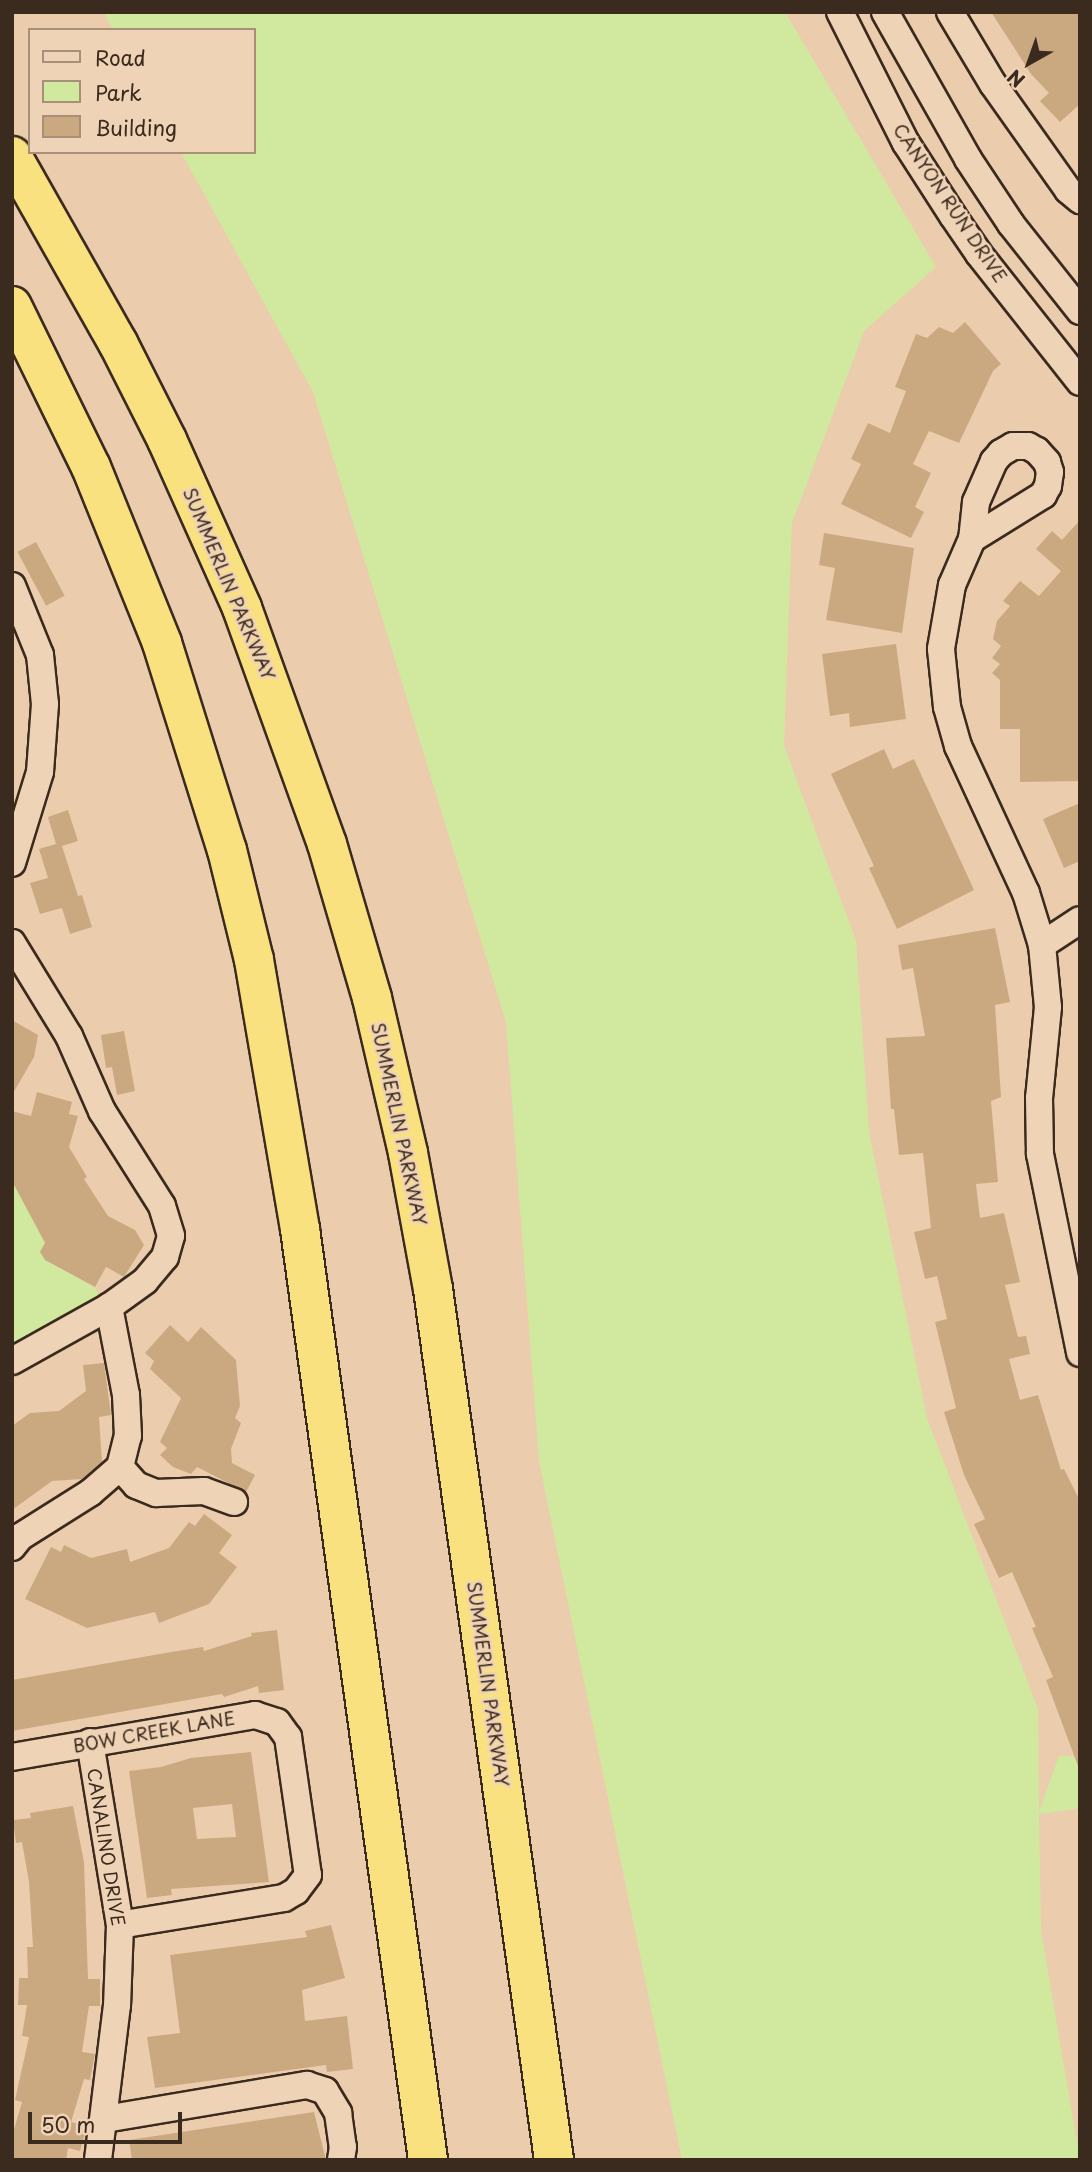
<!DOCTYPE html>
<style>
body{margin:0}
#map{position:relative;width:1092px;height:2172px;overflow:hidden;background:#ebcdae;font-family:"Playpen Sans",sans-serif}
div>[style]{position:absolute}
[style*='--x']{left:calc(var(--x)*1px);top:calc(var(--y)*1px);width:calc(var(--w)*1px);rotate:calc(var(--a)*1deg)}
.green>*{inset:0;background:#d0e99f}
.building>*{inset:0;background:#caa981;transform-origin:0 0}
.roads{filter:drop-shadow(2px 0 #3b2a1e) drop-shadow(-2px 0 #3b2a1e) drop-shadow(0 2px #3b2a1e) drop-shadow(0 -2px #3b2a1e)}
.minor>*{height:26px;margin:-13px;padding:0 13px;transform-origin:13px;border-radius:13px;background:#efd3b6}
.highway>*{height:38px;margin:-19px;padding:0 19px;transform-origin:19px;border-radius:19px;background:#fae180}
span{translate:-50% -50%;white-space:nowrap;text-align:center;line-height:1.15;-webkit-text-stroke:5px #efd3b6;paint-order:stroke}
.street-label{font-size:18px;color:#3b2a1e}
.frame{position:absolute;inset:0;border:14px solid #3b2a1e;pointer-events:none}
.legend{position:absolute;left:28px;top:28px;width:228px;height:126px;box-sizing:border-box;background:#efd3b6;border:2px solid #a78f79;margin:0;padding:9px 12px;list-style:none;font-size:21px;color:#3b2a1e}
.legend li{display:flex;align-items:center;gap:14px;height:35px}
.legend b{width:35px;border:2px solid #a78f79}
.north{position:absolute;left:994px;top:28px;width:70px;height:70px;-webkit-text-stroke:5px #efd3b6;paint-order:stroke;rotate:220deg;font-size:19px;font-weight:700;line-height:28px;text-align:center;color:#3b2a1e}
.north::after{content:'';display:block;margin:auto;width:24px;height:32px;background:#3b2a1e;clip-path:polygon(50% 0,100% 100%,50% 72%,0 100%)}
.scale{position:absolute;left:28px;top:2112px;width:154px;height:32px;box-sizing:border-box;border:4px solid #3b2a1e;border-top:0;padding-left:9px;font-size:21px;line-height:24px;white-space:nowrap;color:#3b2a1e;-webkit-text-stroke:5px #efd3b6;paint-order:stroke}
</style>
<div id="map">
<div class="green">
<i style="clip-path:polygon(104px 12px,785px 12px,936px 267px,864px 331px,792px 523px,784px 746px,856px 941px,869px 1132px,927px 1418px,1038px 1709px,1039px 1812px,1059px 1756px,1080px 1757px,1080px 1808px,1039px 1814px,1041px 1931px,1080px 2160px,682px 2160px,539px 1461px,506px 1022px,313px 392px,181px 152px,254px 152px,254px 30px,113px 30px)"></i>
<i style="clip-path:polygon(12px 1179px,109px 1307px,12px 1361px)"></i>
</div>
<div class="building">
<i style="clip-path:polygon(991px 12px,1080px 12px,1080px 104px,1060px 122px,1040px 101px,1049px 93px,1031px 74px)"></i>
<i style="clip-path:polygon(965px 322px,1001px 364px,993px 371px,959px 443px,929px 431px,913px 464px,931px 473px,915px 507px,924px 512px,911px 538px,841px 504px,861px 464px,851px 459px,868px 423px,890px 433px,906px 391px,895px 387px,916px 334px,927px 338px,939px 327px,953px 333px)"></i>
<i style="clip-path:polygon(1080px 520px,1080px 781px,1020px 782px,1020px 729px,1000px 729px,1000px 680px,992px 673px,1000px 664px,992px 658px,1001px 646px,993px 639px,997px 621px,1010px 606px,1003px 601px,1020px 581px,1039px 596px,1061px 571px,1036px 549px,1052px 531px,1062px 540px)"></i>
<i style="clip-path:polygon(824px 533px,914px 548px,902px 633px,826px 620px,835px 568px,819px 565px)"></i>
<i style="left:36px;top:542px;width:61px;height:21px;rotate:62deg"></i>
<i style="clip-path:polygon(896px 644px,906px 719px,850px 727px,849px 713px,830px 716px,822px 654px)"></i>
<i style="clip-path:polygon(884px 749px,893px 769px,914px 759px,974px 890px,897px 929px,869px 868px,874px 866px,831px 774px)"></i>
<i style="clip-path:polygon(1080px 803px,1080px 861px,1064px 868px,1043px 819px)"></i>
<i style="clip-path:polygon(68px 810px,78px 841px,62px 846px,78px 896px,82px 895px,92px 927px,70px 934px,62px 908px,40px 914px,30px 883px,48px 878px,39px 849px,56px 844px,48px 817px)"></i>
<i style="clip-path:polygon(995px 928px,1010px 1002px,995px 1005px,1001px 1097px,991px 1101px,998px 1182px,976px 1184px,980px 1218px,1004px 1213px,1020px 1282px,1005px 1285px,1018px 1337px,1026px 1336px,1030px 1354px,1009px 1359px,1020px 1400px,1038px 1395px,1061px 1470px,1064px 1469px,1080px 1501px,1078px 1766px,1046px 1680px,1053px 1677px,1032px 1628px,1036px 1627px,1012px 1572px,999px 1578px,974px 1524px,985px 1519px,964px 1475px,944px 1412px,956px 1408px,935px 1322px,947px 1319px,937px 1276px,925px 1279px,914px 1232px,931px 1228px,923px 1153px,899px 1155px,894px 1109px,891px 1109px,886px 1038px,925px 1036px,913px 968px,902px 970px,898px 945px)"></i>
<i style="clip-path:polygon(12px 1020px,38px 1035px,34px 1057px,12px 1095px)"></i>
<i style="clip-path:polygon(124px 1031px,135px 1091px,117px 1095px,112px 1067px,106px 1068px,101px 1035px)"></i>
<i style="clip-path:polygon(37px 1092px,72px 1102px,69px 1114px,78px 1116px,69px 1147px,87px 1177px,84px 1179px,108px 1216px,135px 1230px,144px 1245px,124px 1277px,106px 1267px,95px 1287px,45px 1260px,40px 1252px,45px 1243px,12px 1181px,12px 1111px,31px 1116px)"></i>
<i style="clip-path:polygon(170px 1325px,188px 1342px,201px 1327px,236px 1360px,240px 1406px,235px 1418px,241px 1423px,231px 1449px,232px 1463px,255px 1475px,246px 1492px,197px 1467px,191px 1474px,173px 1467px,160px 1455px,167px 1448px,160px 1442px,181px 1398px,150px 1369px,154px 1361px,145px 1353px)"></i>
<i style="clip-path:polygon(104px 1363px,111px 1415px,99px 1417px,102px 1462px,82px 1479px,52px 1481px,12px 1510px,12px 1426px,30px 1413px,59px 1411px,86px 1391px,83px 1365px)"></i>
<i style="clip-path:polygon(204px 1514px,232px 1535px,219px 1553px,237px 1567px,209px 1604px,159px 1623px,155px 1612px,87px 1628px,25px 1599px,51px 1547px,61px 1552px,64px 1545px,91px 1558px,127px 1549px,130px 1562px,169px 1548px,189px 1522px,195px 1526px)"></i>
<i style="clip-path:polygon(277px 1630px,284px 1690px,259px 1693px,258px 1686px,224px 1697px,222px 1694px,12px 1731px,12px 1680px,171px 1652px,203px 1647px,204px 1651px,252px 1636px,251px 1633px)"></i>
<i style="clip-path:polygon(evenodd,251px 1752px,269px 1882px,171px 1889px,172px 1895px,147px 1898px,129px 1771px,161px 1767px,191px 1758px,251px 1752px,232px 1804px,236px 1837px,197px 1839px,193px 1808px,232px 1804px)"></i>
<i style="clip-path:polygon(73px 1806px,84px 1862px,88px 1979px,100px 1979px,100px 2006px,89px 2006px,82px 2052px,95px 2054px,90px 2080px,84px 2079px,71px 2122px,86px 2126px,86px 2130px,80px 2151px,68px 2148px,66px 2160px,12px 2160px,12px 2136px,22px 2102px,15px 2100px,29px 2037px,22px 2036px,27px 2005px,18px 2005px,19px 1978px,28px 1978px,27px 1947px,33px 1947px,29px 1882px,22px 1842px,16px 1843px,13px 1820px,31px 1818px,30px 1813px)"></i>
<i style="clip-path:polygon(331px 1925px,345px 1978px,302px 1990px,305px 2021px,347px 2016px,353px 2069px,327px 2072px,326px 2065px,155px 2088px,147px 2037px,180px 2033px,170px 1955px,307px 1937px,305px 1931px)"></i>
<i style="clip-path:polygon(314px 2112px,326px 2160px,132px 2160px,129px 2140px)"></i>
</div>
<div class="roads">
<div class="minor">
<i style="--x:840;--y:12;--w:147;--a:63.3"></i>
<i style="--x:906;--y:143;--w:87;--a:57.2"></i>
<i style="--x:953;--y:216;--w:46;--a:55.6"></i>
<i style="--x:979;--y:254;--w:163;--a:51.7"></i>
<i style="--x:885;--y:12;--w:169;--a:60.5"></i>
<i style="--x:968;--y:159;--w:78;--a:56.5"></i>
<i style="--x:1011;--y:224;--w:111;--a:51.6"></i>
<i style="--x:950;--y:12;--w:84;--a:59.2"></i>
<i style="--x:993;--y:84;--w:130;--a:54.7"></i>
<i style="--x:1068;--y:190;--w:16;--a:40"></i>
<i style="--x:972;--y:539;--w:84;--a:-31.8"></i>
<i style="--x:1043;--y:495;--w:10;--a:-61"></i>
<i style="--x:1048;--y:486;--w:14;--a:-82"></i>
<i style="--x:1050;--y:472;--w:10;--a:-107"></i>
<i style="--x:1047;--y:462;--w:15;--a:-132"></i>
<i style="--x:1037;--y:451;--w:10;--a:-151"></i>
<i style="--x:1028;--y:446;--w:15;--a:180"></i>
<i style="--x:1013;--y:446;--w:14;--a:150"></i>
<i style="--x:1001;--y:453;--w:11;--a:131"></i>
<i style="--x:994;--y:461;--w:45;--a:113.7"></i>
<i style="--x:976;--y:502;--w:37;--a:96"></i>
<i style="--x:972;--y:539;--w:50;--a:113.5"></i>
<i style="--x:952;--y:585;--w:65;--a:99.8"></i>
<i style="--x:941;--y:649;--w:58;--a:84.1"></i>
<i style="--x:947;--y:707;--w:41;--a:74.2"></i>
<i style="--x:958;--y:746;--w:162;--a:65.2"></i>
<i style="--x:1026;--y:893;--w:54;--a:72.9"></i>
<i style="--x:1042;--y:945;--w:62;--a:84.5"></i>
<i style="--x:1048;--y:1007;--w:91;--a:95.6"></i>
<i style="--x:1039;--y:1098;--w:56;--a:89"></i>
<i style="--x:1040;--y:1154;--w:203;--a:78.6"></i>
<i style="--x:12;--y:586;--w:74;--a:67.9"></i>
<i style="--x:40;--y:655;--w:49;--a:84.2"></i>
<i style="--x:45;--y:704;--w:68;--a:94.2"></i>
<i style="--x:40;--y:772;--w:95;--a:107.1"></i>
<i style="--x:12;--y:943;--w:109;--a:58.5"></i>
<i style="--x:69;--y:1036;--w:82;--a:66.3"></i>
<i style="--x:102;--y:1111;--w:112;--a:57.7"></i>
<i style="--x:162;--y:1206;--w:31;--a:73"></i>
<i style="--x:171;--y:1236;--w:22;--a:106"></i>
<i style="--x:165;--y:1257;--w:31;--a:130"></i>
<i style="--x:145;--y:1281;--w:44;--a:144.2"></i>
<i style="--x:109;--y:1307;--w:111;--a:150.9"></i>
<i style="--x:1042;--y:945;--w:45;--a:-33.3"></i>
<i style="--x:120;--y:1467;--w:24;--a:48"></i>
<i style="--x:136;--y:1485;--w:22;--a:22"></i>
<i style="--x:156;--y:1493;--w:48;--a:-2.4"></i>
<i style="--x:204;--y:1491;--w:32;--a:20"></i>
<i style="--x:12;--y:1547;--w:13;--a:-51"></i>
<i style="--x:20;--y:1537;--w:83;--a:-32.2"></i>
<i style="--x:90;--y:1493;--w:40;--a:-41"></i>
<i style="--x:120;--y:1467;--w:32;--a:-76"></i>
<i style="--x:128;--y:1436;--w:41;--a:-92.8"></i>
<i style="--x:126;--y:1395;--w:90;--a:-100.9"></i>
<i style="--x:90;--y:1742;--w:185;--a:80.7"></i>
<i style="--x:120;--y:1925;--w:80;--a:92.1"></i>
<i style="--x:117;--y:2005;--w:156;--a:97"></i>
<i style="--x:12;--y:1757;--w:247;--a:-9.8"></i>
<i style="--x:255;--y:1715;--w:23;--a:18"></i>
<i style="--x:277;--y:1722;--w:19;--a:54"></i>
<i style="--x:288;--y:1737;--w:139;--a:81.8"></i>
<i style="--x:308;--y:1875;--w:20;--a:127"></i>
<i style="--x:296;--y:1891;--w:14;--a:150"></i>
<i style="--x:284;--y:1898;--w:166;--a:170.7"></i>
<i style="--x:105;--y:2119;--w:205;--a:-9.6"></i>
<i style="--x:307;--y:2085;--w:19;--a:18"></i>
<i style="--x:325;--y:2091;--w:26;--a:59"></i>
<i style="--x:338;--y:2113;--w:34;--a:82"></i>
<i style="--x:343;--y:2147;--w:13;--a:99"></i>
</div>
<div class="highway">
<i style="--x:12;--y:156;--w:215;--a:60.5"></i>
<i style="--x:118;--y:343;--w:109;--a:63.2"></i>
<i style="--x:167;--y:440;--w:184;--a:65.9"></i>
<i style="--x:242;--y:608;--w:251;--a:70.2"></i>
<i style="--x:327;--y:844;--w:160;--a:73.7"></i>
<i style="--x:372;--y:998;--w:159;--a:76.9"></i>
<i style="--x:408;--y:1153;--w:138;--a:79.6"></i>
<i style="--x:433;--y:1289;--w:879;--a:82.09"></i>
<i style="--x:12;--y:306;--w:179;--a:63.9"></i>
<i style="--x:91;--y:467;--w:190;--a:68"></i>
<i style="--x:162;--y:643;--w:217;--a:72.6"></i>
<i style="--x:227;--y:850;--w:113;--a:76.2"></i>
<i style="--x:254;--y:960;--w:273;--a:80.3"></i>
<i style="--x:300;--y:1229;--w:940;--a:82.17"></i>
</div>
</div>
<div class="street-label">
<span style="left:950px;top:203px;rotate:56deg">CANYON RUN DRIVE</span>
<span style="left:229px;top:584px;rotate:67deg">SUMMERLIN PARKWAY</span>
<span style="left:399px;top:1124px;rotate:78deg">SUMMERLIN PARKWAY</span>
<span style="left:488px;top:1684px;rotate:82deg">SUMMERLIN PARKWAY</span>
<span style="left:154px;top:1732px;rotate:-10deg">BOW CREEK LANE</span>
<span style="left:106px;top:1847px;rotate:81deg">CANALINO DRIVE</span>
</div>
<div class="frame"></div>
<ul class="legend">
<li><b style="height:9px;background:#efd3b6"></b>Road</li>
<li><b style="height:19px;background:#d0e99f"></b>Park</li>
<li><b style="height:19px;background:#caa981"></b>Building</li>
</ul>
<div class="north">N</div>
<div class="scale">50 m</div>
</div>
